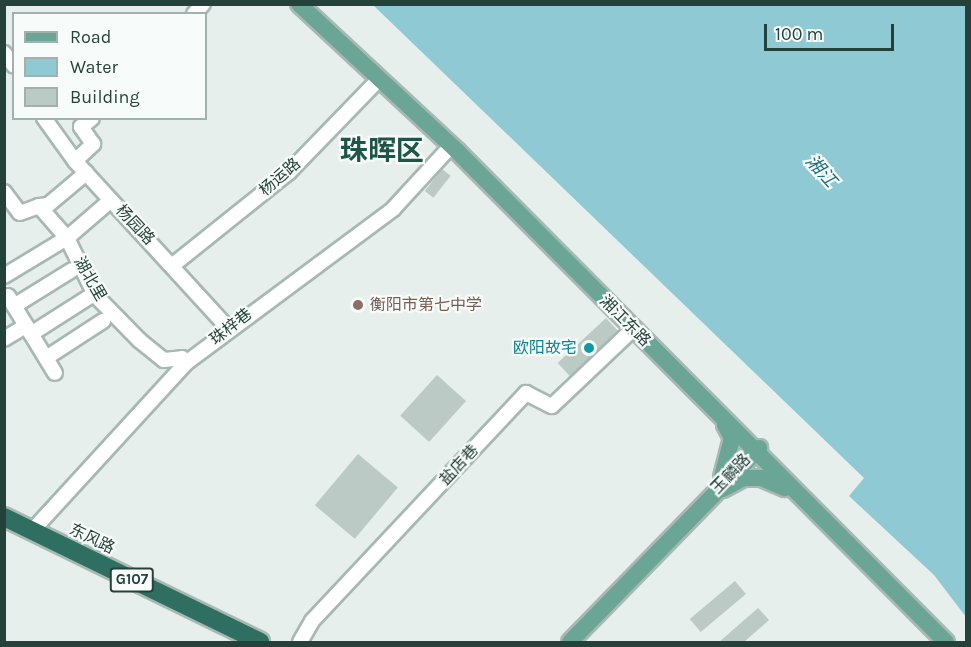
<!DOCTYPE html>
<meta charset="utf-8">
<style>
body{margin:0}
#map{position:relative;width:971px;height:647px;overflow:hidden;background:#e6efeb;font-family:Karla,"Noto Sans SC",sans-serif}
div>[style]{position:absolute}
[style*='--x']{left:calc(var(--x)*1px);top:calc(var(--y)*1px);width:calc(var(--w)*1px);rotate:calc(var(--a)*1deg)}
.water>*{inset:0;background:#8ec9d4}
.building>*{inset:0;background:#bbcac4;transform-origin:0 0}
.roads{filter:drop-shadow(2px 0 #a8b8b2) drop-shadow(-2px 0 #a8b8b2) drop-shadow(0 2px #a8b8b2) drop-shadow(0 -2px #a8b8b2)}
.minor>*{height:14px;margin:-7px;padding:0 7px;transform-origin:7px;border-radius:7px;background:#fff}
.major>*{height:16px;margin:-8px;padding:0 8px;transform-origin:8px;border-radius:8px;background:#6aa596}
.highway>*{height:18px;margin:-9px;padding:0 9px;transform-origin:9px;border-radius:9px;background:#2f6f62}
.dots>*{width:16px;height:16px;translate:-50% -50%;box-sizing:border-box;border:3px solid #f7fbf9;border-radius:50%}
span{translate:-50% -50%;white-space:nowrap;text-align:center;line-height:1.15;-webkit-text-stroke:4.5px #f7fbf9;paint-order:stroke}
.shield-label span{padding:2px 4px;background:#f7fbf9;border:2px solid;border-radius:4px;-webkit-text-stroke-width:0}
.shield-label{font-size:15px;color:#24423a;font-weight:700}
.street-label{font-size:16px;color:#24423a}
.education-label{font-size:16px;color:#785e54}
.left{translate:0 -50%;text-align:left}
.culture-label{font-size:16px;color:#0d838f}
.right{translate:-100% -50%;text-align:right}
.water-label{font-size:18px;color:#1c6f80;font-style:italic}
.town-label{font-size:28px;color:#1f5548;font-weight:700}
.frame{position:absolute;inset:0;border:6px solid #24423a;pointer-events:none}
.legend{position:absolute;left:12px;top:12px;width:195px;height:108px;box-sizing:border-box;background:#f7fbf9;border:2px solid #a3b1ad;margin:0;padding:8px 10px;list-style:none;font-size:18px;color:#24423a}
.legend li{display:flex;align-items:center;gap:12px;height:30px}
.legend b{width:30px;border:2px solid #a3b1ad}
.scale{position:absolute;left:764px;top:24px;width:130px;height:27px;box-sizing:border-box;border:3px solid #24423a;border-top:0;padding-left:8px;font-size:18px;line-height:21px;white-space:nowrap;color:#24423a;-webkit-text-stroke:4px #f7fbf9;paint-order:stroke}
</style>
<div id="map">
<div class="water">
<i style="clip-path:polygon(373px 5px,966px 5px,966px 617px,934px 575px,849px 496px,864px 478px)"></i>
</div>
<div class="building">
<i style="left:442px;top:169px;width:11px;height:28px;rotate:38deg"></i>
<i style="left:606px;top:318px;width:18px;height:66px;rotate:47deg"></i>
<i style="left:437px;top:375px;width:39px;height:55px;rotate:42deg"></i>
<i style="left:358px;top:454px;width:52px;height:67px;rotate:40deg"></i>
<i style="left:735px;top:581px;width:17px;height:59px;rotate:50deg"></i>
<i style="clip-path:polygon(758px 608px,769px 620px,744px 642px,719px 642px)"></i>
</div>
<div class="roads">
<div class="minor">
<i style="--x:194;--y:14;--w:13;--a:-48"></i>
<i style="--x:4;--y:53;--w:16;--a:52"></i>
<i style="--x:44;--y:118;--w:53;--a:54.2"></i>
<i style="--x:75;--y:161;--w:226;--a:47.5"></i>
<i style="--x:75;--y:161;--w:25;--a:-43"></i>
<i style="--x:93;--y:144;--w:21;--a:-125"></i>
<i style="--x:81;--y:127;--w:14;--a:-39"></i>
<i style="--x:4;--y:192;--w:26;--a:53"></i>
<i style="--x:20;--y:213;--w:20;--a:-20"></i>
<i style="--x:39;--y:206;--w:43;--a:48.8"></i>
<i style="--x:67;--y:238;--w:64;--a:63.8"></i>
<i style="--x:95;--y:295;--w:63;--a:45.6"></i>
<i style="--x:139;--y:340;--w:32;--a:39"></i>
<i style="--x:164;--y:360;--w:18;--a:-6"></i>
<i style="--x:182;--y:358;--w:6;--a:51"></i>
<i style="--x:39;--y:206;--w:9;--a:-6"></i>
<i style="--x:48;--y:205;--w:50;--a:-40.1"></i>
<i style="--x:67;--y:238;--w:58;--a:-40.8"></i>
<i style="--x:173;--y:265;--w:149;--a:-38.7"></i>
<i style="--x:289;--y:172;--w:129;--a:-45.9"></i>
<i style="--x:4;--y:276;--w:71;--a:-31.2"></i>
<i style="--x:8;--y:296;--w:90;--a:58.6"></i>
<i style="--x:14;--y:306;--w:68;--a:-31.8"></i>
<i style="--x:31;--y:334;--w:69;--a:-32.5"></i>
<i style="--x:4;--y:339;--w:26;--a:-31"></i>
<i style="--x:46;--y:358;--w:68;--a:-33"></i>
<i style="--x:32;--y:531;--w:228;--a:-47.5"></i>
<i style="--x:186;--y:363;--w:258;--a:-36.6"></i>
<i style="--x:393;--y:209;--w:86;--a:-47.4"></i>
<i style="--x:300;--y:642;--w:24;--a:-60"></i>
<i style="--x:312;--y:621;--w:313;--a:-46.8"></i>
<i style="--x:526;--y:393;--w:29;--a:27"></i>
<i style="--x:552;--y:406;--w:112;--a:-43.5"></i>
</div>
<div class="major">
<i style="--x:299;--y:4;--w:216;--a:42.9"></i>
<i style="--x:457;--y:151;--w:693;--a:45.12"></i>
<i style="--x:722;--y:477;--w:40;--a:-75.6"></i>
<i style="--x:732;--y:438;--w:15;--a:-118"></i>
<i style="--x:723;--y:489;--w:24;--a:-28"></i>
<i style="--x:744;--y:478;--w:17;--a:0"></i>
<i style="--x:761;--y:478;--w:26;--a:23"></i>
<i style="--x:570;--y:642;--w:271;--a:-45.7"></i>
</div>
<div class="highway">
<i style="--x:4;--y:517;--w:285;--a:26"></i>
</div>
</div>
<div class="dots">
<i style="left:358px;top:305px;background:#8d6e63"></i>
<i style="left:589px;top:348px;background:#0f9aa8"></i>
</div>
<div class="shield-label">
<span style="left:132px;top:580px">G107</span>
</div>
<div class="street-label">
<span style="left:280px;top:177px;rotate:-41deg">杨运路</span>
<span style="left:135px;top:225px;rotate:47deg">杨园路</span>
<span style="left:90px;top:279px;rotate:60deg">湖北里</span>
<span style="left:625px;top:321px;rotate:45deg">湘江东路</span>
<span style="left:231px;top:327px;rotate:-38deg">珠梓巷</span>
<span style="left:459px;top:465px;rotate:-47deg">盐店巷</span>
<span style="left:731px;top:474px;rotate:-46deg">玉麟路</span>
<span style="left:92px;top:539px;rotate:26deg">东风路</span>
</div>
<div class="education-label">
<span class="left" style="left:370px;top:305px">衡阳市第七中学</span>
</div>
<div class="culture-label">
<span class="right" style="left:577px;top:348px">欧阳故宅</span>
</div>
<div class="water-label">
<span style="left:821px;top:171px;rotate:48deg">湘江</span>
</div>
<div class="town-label">
<span style="left:382px;top:151px">珠晖区</span>
</div>
<div class="frame"></div>
<ul class="legend">
<li><b style="height:8px;background:#6aa596"></b>Road</li>
<li><b style="height:16px;background:#8ec9d4"></b>Water</li>
<li><b style="height:16px;background:#bbcac4"></b>Building</li>
</ul>
<div class="scale">100 m</div>
</div>
